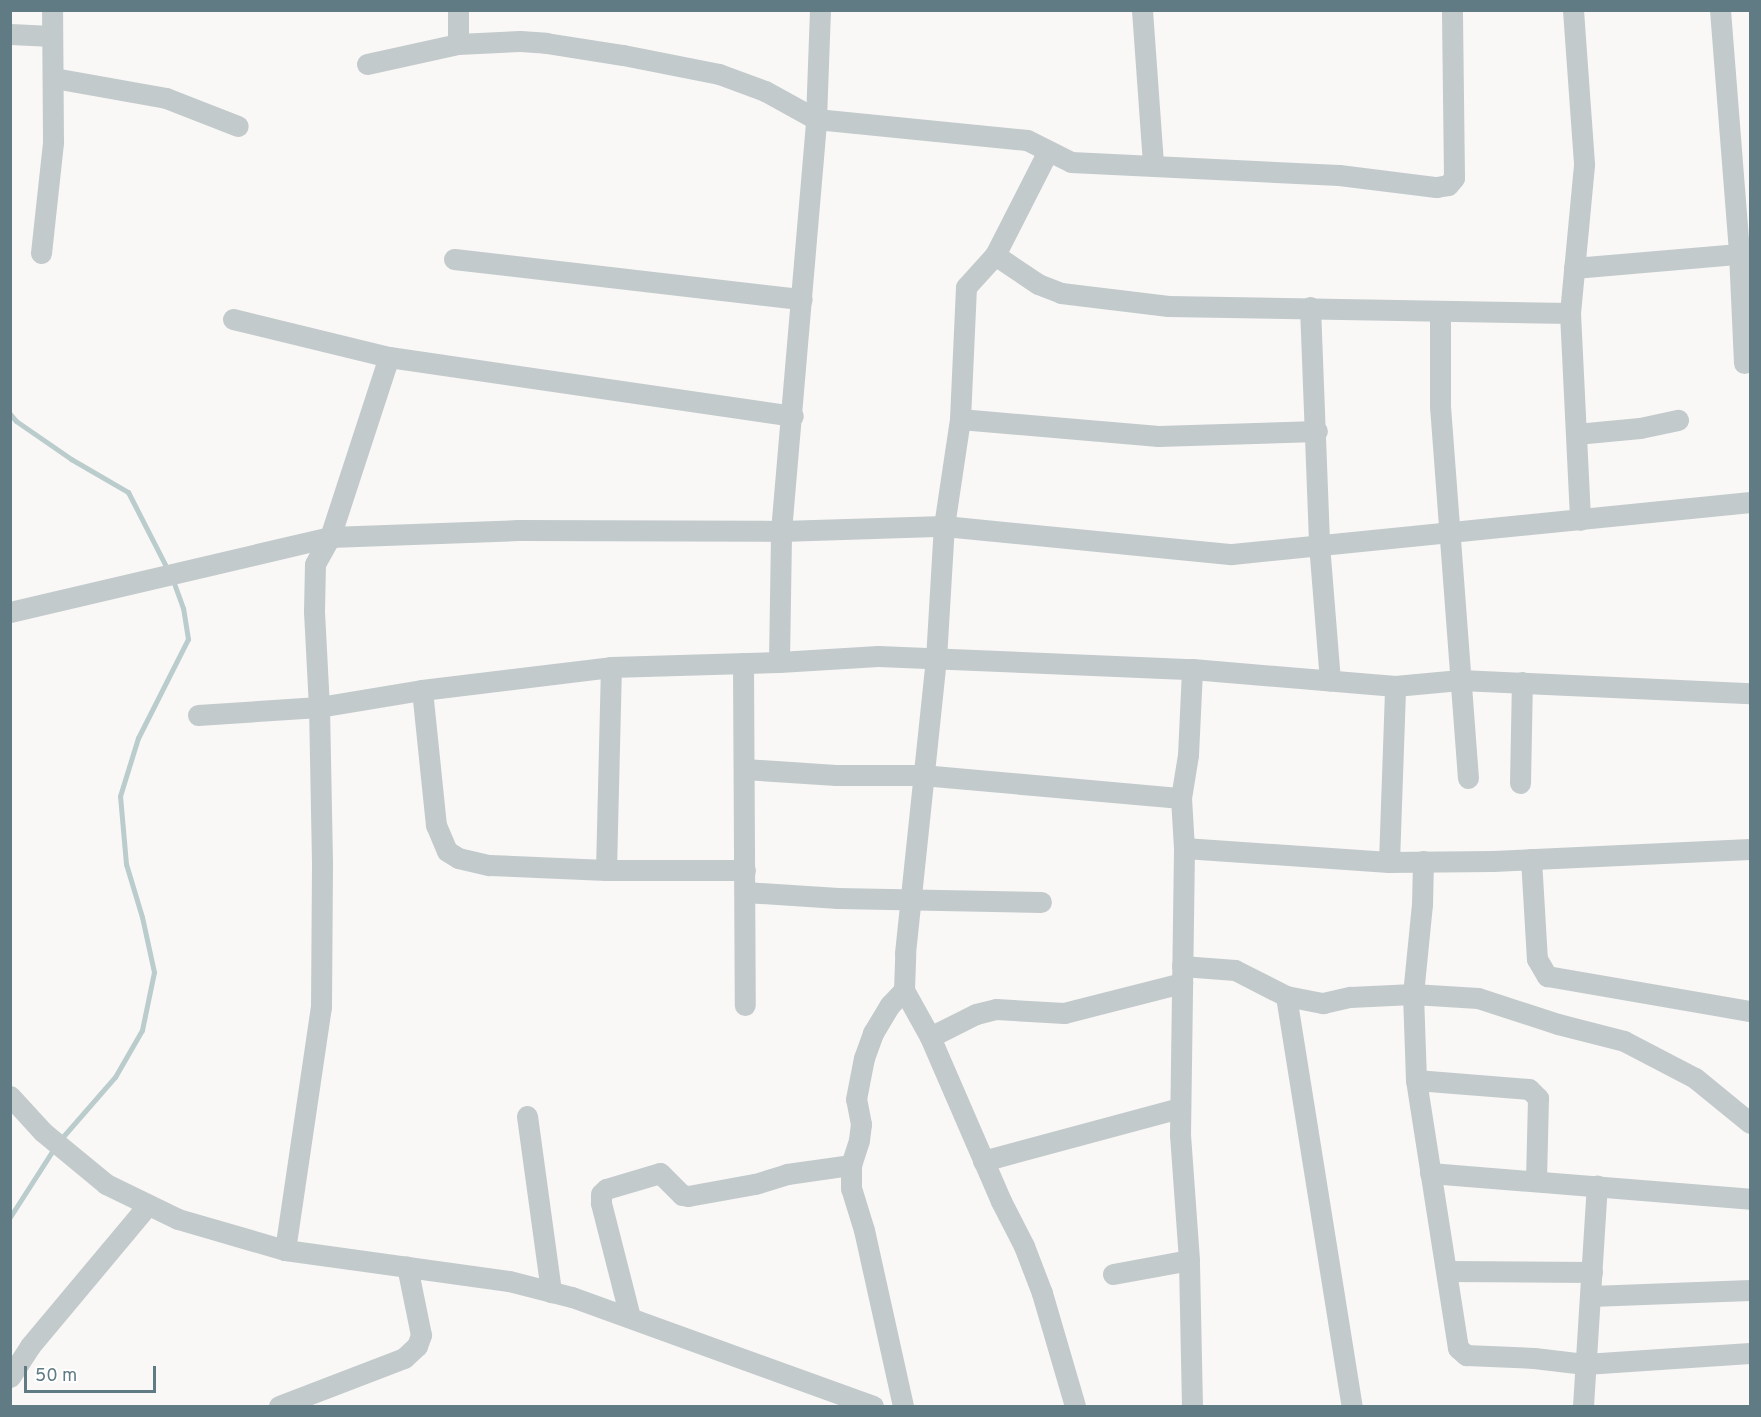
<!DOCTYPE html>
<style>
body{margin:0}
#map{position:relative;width:1761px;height:1417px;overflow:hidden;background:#f9f8f6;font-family:Overpass,sans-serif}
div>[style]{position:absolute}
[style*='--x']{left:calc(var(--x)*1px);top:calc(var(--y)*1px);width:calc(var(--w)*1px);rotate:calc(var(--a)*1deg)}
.stream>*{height:5px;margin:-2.5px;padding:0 2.5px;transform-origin:2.5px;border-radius:2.5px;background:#bbcccd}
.street>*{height:21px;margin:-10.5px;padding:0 10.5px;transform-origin:10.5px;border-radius:10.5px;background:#c3cacc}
span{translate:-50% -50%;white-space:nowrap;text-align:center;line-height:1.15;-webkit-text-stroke:6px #fff;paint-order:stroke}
.frame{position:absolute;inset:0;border:12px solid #607b84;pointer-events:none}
.scale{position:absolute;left:24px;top:1366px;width:132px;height:27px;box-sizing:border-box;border:3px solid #607b84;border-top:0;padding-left:8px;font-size:18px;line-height:21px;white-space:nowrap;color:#607b84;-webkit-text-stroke:4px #fff;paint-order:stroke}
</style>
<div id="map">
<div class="stream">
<i style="--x:10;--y:414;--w:9;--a:49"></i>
<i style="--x:16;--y:421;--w:67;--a:34.6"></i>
<i style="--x:71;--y:459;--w:66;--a:30.1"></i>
<i style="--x:128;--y:492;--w:88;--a:62.9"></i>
<i style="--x:60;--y:1140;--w:84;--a:-48.9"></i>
<i style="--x:115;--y:1077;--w:54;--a:-60.1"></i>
<i style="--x:142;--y:1030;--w:59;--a:-78.3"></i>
<i style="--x:154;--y:972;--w:56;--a:-102.3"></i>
<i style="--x:142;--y:917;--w:55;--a:-106.8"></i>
<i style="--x:126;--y:864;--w:68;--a:-95"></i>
<i style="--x:120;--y:796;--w:61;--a:-72.8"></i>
<i style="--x:138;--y:738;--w:111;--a:-63.2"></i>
<i style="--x:188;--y:639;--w:31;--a:-99"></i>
<i style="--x:183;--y:608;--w:32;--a:-110"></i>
<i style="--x:10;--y:1217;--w:83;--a:-57.3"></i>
</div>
<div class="street">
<i style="--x:1142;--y:10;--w:155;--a:85.9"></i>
<i style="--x:1573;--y:10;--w:155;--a:85.9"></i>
<i style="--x:1584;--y:165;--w:149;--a:95.4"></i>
<i style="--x:1570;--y:313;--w:207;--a:87.2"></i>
<i style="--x:1720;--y:10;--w:244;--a:85.5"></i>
<i style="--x:1739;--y:253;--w:110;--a:87.4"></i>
<i style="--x:10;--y:34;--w:42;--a:2.7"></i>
<i style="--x:458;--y:44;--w:34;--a:-90"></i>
<i style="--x:367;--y:64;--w:93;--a:-12.4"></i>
<i style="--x:458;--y:44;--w:62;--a:-2.8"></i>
<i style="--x:520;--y:41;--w:26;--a:4"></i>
<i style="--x:546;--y:43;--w:78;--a:8.9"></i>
<i style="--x:623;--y:55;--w:98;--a:11.2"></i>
<i style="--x:719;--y:74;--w:49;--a:20.3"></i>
<i style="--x:765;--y:91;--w:58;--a:28.8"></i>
<i style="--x:816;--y:119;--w:212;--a:5.7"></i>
<i style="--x:1027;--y:140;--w:49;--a:26.6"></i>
<i style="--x:1071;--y:162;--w:268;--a:2.8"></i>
<i style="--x:1339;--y:175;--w:98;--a:7.1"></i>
<i style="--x:1436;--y:187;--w:12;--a:-9"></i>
<i style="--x:1448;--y:185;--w:9;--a:-49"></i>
<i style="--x:1454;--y:178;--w:168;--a:-90.7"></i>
<i style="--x:54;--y:78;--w:114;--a:10.1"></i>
<i style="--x:166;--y:98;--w:77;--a:21.3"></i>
<i style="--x:1048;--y:151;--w:117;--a:117"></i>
<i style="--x:995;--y:255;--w:52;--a:34"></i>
<i style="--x:1038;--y:284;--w:25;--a:21"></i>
<i style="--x:1061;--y:293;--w:108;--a:6.9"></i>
<i style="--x:1168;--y:306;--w:402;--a:1"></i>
<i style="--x:41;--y:253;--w:112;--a:-83.8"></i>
<i style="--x:53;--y:142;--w:132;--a:-90.4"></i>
<i style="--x:454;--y:259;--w:350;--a:6.6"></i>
<i style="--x:1574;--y:268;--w:177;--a:-4.9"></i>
<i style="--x:1310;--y:307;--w:237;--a:87.8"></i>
<i style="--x:1319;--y:544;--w:137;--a:85.4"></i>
<i style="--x:1440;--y:311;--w:95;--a:90"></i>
<i style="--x:1440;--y:406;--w:373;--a:85.7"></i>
<i style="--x:233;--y:319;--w:161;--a:13.7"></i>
<i style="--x:389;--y:357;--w:408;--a:8.3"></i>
<i style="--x:960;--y:419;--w:132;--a:-87.4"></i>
<i style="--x:966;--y:287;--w:43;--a:-47.8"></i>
<i style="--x:1576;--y:434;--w:64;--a:-5.4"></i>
<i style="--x:1640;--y:428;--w:39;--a:-12"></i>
<i style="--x:10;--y:612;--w:329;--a:-13.2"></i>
<i style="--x:330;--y:537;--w:188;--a:-2.1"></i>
<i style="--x:518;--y:530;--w:263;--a:0.2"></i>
<i style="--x:781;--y:531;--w:163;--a:-1.8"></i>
<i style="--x:944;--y:526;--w:289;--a:5.6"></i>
<i style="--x:1232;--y:554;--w:521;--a:-5.73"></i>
<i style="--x:779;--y:662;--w:131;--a:-89.1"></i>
<i style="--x:781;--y:531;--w:413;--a:-85.1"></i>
<i style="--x:816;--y:119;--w:109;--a:-87.9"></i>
<i style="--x:743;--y:663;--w:342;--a:89.7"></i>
<i style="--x:422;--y:690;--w:136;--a:84.1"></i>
<i style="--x:436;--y:825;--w:28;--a:67"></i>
<i style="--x:447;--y:851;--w:13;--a:32"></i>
<i style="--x:458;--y:858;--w:32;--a:13"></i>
<i style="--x:489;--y:865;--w:117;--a:2.4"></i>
<i style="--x:606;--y:870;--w:139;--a:0"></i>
<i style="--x:198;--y:715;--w:121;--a:-3.8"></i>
<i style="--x:319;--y:707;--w:104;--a:-9.4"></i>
<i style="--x:422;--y:690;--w:190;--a:-6.9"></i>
<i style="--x:611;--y:667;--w:168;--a:-1.7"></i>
<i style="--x:779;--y:662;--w:99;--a:-3.5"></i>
<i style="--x:878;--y:656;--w:314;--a:2.4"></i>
<i style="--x:1192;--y:669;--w:204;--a:4.8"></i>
<i style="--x:1395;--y:686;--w:65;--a:-5.3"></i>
<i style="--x:1460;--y:680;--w:290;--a:2.6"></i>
<i style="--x:744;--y:769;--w:92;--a:3.7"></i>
<i style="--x:836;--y:775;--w:86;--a:0"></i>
<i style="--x:922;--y:775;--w:260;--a:5.1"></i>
<i style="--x:1520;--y:783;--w:101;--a:-88.9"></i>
<i style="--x:1184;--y:848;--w:205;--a:3.9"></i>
<i style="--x:1389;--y:862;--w:104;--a:-0.6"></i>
<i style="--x:1493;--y:861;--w:257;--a:-2.7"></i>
<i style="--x:1531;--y:859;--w:100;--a:86.6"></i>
<i style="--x:1537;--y:959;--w:20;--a:60"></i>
<i style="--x:1547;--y:976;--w:206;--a:9.8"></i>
<i style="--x:1423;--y:861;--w:43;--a:91.3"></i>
<i style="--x:1422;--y:904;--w:90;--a:95.7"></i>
<i style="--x:1413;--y:994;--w:86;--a:88"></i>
<i style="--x:1416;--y:1080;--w:271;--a:81.1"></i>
<i style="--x:1458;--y:1348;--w:11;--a:41"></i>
<i style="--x:1466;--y:1355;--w:68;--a:2.5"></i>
<i style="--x:1534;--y:1358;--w:51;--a:6.7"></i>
<i style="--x:1585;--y:1364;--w:165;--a:-3.8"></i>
<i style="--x:1389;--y:862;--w:176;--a:-88"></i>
<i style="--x:606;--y:870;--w:203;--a:-88.6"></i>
<i style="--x:745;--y:892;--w:93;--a:3.7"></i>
<i style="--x:838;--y:898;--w:203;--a:1.1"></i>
<i style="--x:1182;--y:966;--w:53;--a:4.3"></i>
<i style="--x:1235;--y:970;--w:57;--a:27"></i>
<i style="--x:1286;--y:996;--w:38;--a:11"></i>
<i style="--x:1323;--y:1003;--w:28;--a:-13"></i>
<i style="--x:1350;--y:997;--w:63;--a:-2.7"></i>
<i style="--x:1413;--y:994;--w:65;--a:3.5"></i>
<i style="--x:1478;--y:998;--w:84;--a:18"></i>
<i style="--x:1558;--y:1024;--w:68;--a:14.4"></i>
<i style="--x:1624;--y:1041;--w:80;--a:27.5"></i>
<i style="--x:1695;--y:1078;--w:71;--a:39.3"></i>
<i style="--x:1286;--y:996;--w:415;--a:80.9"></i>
<i style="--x:930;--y:1037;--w:51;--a:-26.6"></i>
<i style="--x:976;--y:1014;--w:21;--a:-14"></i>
<i style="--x:996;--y:1009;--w:68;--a:3.4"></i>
<i style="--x:1064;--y:1013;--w:122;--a:-14.3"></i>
<i style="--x:1416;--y:1080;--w:113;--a:4.6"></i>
<i style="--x:1529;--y:1089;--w:13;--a:45"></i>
<i style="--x:1538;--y:1098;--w:83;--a:91.4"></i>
<i style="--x:10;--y:1096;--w:49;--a:47.5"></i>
<i style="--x:43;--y:1132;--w:82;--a:39.5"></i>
<i style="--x:106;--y:1184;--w:80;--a:25.9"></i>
<i style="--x:178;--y:1219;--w:111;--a:16.2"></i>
<i style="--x:285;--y:1250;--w:226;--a:7.9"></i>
<i style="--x:509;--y:1281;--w:65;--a:14.3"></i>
<i style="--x:572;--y:1297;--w:320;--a:19.9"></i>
<i style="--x:527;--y:1116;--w:178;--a:82.2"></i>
<i style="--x:983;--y:1161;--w:204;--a:-15.1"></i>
<i style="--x:1430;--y:1173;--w:321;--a:4.6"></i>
<i style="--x:285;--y:1250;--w:246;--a:-81.6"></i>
<i style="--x:321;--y:1007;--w:145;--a:-89.6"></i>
<i style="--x:322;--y:862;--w:155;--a:-91.1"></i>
<i style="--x:319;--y:707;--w:96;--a:-93"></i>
<i style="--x:314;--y:611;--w:47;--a:-88.8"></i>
<i style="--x:315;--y:564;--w:31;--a:-61"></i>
<i style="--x:330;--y:537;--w:189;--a:-71.9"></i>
<i style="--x:1448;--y:1271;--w:144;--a:0.4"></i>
<i style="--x:1113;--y:1274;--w:77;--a:-10.4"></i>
<i style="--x:1591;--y:1296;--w:159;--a:-2.2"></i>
<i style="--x:630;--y:1317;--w:118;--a:-104.3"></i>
<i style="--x:601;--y:1203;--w:9;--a:-90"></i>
<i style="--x:601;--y:1194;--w:7;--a:-45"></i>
<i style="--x:606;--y:1189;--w:56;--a:-16.5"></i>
<i style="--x:660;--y:1173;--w:31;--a:45"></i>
<i style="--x:682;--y:1195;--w:6;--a:9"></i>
<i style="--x:688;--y:1196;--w:68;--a:-10.2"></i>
<i style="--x:755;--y:1184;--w:34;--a:-17"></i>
<i style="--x:787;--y:1174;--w:65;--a:-8"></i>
<i style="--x:10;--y:1377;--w:37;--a:-57"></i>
<i style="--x:30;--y:1346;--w:182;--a:-50.1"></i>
<i style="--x:279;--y:1406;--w:134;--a:-21"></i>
<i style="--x:404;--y:1358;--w:18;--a:-43"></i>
<i style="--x:417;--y:1346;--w:12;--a:-70"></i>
<i style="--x:421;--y:1335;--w:70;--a:-101.5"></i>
<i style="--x:903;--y:1406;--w:180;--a:-102.5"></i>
<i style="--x:864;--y:1230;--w:44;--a:-107.2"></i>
<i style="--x:851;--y:1188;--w:23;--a:-90"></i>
<i style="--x:851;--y:1165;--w:26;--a:-72"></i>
<i style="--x:859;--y:1140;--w:16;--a:-83"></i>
<i style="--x:861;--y:1124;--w:25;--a:-101"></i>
<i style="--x:856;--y:1099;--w:42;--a:-79"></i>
<i style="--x:864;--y:1058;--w:27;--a:-70"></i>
<i style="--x:873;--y:1033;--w:33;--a:-59"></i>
<i style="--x:890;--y:1005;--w:21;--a:-47"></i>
<i style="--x:1075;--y:1406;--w:118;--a:-106.3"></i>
<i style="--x:1042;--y:1293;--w:50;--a:-111"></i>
<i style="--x:1024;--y:1246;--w:51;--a:-117.1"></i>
<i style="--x:1001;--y:1201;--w:179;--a:-113.4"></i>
<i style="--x:930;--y:1037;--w:54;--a:-119"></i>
<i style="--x:904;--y:990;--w:37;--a:-88"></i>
<i style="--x:905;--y:953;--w:296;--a:-84"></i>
<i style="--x:936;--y:659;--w:133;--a:-86.6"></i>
<i style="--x:944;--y:526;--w:108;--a:-81.5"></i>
<i style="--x:960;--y:419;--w:199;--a:4.9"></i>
<i style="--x:1158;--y:436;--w:159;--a:-1.8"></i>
<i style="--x:1192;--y:1406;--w:146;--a:-91.2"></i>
<i style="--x:1189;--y:1260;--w:125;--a:-94.1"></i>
<i style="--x:1180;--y:1135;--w:287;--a:-89.2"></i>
<i style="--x:1184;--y:848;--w:50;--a:-93.4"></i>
<i style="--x:1181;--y:798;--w:44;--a:-80.8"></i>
<i style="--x:1188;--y:755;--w:86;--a:-87.3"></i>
<i style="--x:1583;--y:1406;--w:221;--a:-86.4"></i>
</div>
<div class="frame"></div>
<div class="scale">50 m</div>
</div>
